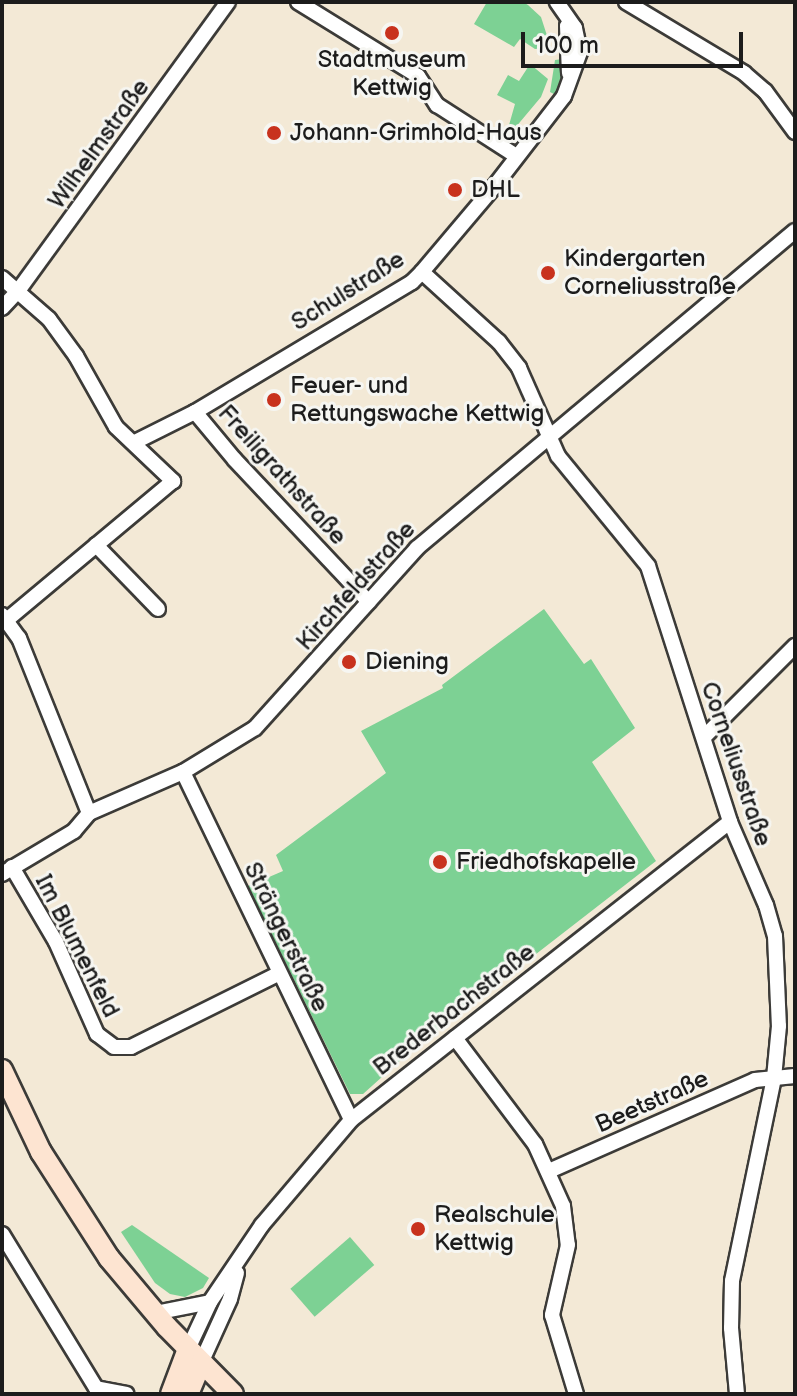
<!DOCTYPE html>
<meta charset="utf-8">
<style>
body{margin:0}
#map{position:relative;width:797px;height:1396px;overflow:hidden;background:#f3e9d6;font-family:"Balsamiq Sans",sans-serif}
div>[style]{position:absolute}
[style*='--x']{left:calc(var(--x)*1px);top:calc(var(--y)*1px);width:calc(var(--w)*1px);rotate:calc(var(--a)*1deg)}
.green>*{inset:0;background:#7dd194;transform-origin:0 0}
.roads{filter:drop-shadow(2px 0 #3c3b38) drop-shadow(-2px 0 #3c3b38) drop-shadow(0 2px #3c3b38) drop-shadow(0 -2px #3c3b38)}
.street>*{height:14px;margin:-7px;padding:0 7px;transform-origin:7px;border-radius:7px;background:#fff}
.secondary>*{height:20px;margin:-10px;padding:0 10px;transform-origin:10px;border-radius:10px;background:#fde4d1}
.dots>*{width:22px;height:22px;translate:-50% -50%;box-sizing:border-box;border:4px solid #f6f6f2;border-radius:50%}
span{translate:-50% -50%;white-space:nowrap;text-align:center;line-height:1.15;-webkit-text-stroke:6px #f6f6f2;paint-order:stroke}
.poi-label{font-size:24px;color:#1c1c1c}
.left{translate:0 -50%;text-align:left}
.street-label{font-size:24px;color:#1c1c1c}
.frame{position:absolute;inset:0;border:4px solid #1c1c1c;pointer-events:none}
.scale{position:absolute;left:521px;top:32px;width:222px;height:36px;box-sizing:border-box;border:4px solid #1c1c1c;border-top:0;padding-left:10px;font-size:24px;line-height:28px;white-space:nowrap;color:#1c1c1c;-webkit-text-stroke:6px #f6f6f2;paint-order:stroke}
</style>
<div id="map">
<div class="green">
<i style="clip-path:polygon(487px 2px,523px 2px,528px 5px,541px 17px,551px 48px,535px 49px,520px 39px,514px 47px,474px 24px)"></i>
<i style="clip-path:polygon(563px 59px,562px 75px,556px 95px,550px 92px,555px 60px)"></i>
<i style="clip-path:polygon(530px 64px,548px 79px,541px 97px,515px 128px,509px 125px,515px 104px,497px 95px,508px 75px,519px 81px)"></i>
<i style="clip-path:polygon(544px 609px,584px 664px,591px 659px,635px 728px,592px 762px,656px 861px,412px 1050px,363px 1094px,350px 1094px,248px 886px,283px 871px,276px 855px,386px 773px,361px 731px,443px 688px,442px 685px)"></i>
<i style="clip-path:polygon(132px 1225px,209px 1278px,203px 1288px,185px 1297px,170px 1294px,155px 1283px,121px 1232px)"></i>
<i style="left:350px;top:1237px;width:37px;height:79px;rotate:49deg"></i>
</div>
<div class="roads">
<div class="street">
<i style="--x:298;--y:2;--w:141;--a:31.7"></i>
<i style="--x:418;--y:76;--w:35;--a:57"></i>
<i style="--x:437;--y:105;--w:94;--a:32.8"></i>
<i style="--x:626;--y:2;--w:138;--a:31"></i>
<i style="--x:744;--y:73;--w:28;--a:41"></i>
<i style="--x:765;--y:91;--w:51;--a:53.8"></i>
<i style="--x:567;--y:26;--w:47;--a:87.6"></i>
<i style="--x:422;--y:272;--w:104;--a:42.3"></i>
<i style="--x:499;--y:342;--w:33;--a:52"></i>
<i style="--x:519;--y:368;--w:96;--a:66.1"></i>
<i style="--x:558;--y:456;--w:142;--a:50.7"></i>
<i style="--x:648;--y:566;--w:269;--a:72.2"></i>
<i style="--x:730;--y:822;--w:90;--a:66.6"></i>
<i style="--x:766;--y:905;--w:32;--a:74"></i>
<i style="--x:775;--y:936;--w:90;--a:87.5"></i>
<i style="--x:779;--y:1026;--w:52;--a:95.5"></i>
<i style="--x:774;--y:1078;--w:207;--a:101.7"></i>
<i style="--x:732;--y:1281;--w:47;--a:91.2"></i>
<i style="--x:731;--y:1328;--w:66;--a:84.8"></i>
<i style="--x:2;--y:278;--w:62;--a:41.1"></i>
<i style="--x:49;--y:319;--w:46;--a:53.9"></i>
<i style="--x:76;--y:356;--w:81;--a:60.6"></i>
<i style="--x:116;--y:427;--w:79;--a:43.5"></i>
<i style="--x:173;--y:481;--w:217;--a:140.1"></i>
<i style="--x:2;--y:308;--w:23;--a:-47"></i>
<i style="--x:18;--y:291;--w:357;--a:-54"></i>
<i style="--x:195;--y:412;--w:62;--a:50.2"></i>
<i style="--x:235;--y:460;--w:195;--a:46.7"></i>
<i style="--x:135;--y:442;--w:67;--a:-26.6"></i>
<i style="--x:195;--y:412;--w:253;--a:-30.9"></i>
<i style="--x:412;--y:282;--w:14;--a:-45"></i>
<i style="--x:422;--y:272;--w:110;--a:-49.8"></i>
<i style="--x:493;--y:188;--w:116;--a:-52.3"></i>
<i style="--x:564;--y:96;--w:47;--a:-70"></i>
<i style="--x:580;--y:52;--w:25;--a:-102"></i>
<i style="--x:575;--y:28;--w:32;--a:-125"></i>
<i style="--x:96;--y:545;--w:89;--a:45.9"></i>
<i style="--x:2;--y:615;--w:29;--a:54"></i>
<i style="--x:19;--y:638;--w:188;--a:68.2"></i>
<i style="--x:704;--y:737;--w:129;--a:-45"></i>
<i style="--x:183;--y:772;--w:386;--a:64.2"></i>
<i style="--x:12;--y:867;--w:87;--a:59.6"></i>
<i style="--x:56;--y:942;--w:101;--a:66"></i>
<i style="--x:97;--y:1034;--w:21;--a:37"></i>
<i style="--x:114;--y:1047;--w:17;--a:0"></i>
<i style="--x:131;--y:1047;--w:164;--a:-26.4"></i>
<i style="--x:2;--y:874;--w:84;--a:-30.8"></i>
<i style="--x:74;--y:831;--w:23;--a:-50"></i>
<i style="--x:89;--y:813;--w:103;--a:-23.6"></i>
<i style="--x:183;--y:772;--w:84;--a:-31.4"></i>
<i style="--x:255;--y:728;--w:242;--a:-48"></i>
<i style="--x:417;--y:548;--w:493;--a:-40"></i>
<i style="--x:455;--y:1038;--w:133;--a:53"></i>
<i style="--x:535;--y:1144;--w:68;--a:65.7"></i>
<i style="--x:563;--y:1206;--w:39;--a:83"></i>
<i style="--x:568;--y:1245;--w:72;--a:102.9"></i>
<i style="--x:552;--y:1315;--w:83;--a:73.1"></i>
<i style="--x:549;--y:1171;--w:225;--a:-23.8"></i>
<i style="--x:755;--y:1080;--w:40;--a:-5.7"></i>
<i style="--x:2;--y:1234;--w:180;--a:58.6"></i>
<i style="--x:96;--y:1388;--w:31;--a:11"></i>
<i style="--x:155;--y:1313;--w:56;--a:-11.3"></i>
<i style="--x:188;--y:1349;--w:52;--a:-64.9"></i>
<i style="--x:210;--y:1302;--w:93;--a:-56"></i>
<i style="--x:262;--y:1225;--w:138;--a:-49.7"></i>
<i style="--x:351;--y:1120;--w:482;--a:-38.2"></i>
<i style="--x:201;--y:1363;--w:70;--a:-65.6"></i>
<i style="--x:230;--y:1299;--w:27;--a:-75"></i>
</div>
<div class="secondary">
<i style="--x:2;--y:1070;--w:91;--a:64.6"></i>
<i style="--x:41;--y:1152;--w:126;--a:57.3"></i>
<i style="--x:109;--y:1258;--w:90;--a:50"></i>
<i style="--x:167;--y:1327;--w:94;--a:45.4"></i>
<i style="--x:171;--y:1394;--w:48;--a:-69.3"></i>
<i style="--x:188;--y:1394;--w:34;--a:-67"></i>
</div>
</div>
<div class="dots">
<i style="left:392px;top:33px;background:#c8321e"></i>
<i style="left:274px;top:133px;background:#c8321e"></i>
<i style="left:455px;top:190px;background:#c8321e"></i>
<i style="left:548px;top:273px;background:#c8321e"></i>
<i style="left:274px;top:400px;background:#c8321e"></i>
<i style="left:349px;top:662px;background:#c8321e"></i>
<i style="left:440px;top:862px;background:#c8321e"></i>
<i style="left:418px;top:1229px;background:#c8321e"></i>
</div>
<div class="poi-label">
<span style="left:392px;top:74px">Stadtmuseum<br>Kettwig</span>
<span class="left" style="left:290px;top:133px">Johann-Grimhold-Haus</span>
<span class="left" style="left:471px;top:190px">DHL</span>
<span class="left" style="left:564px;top:273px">Kindergarten<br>Corneliusstraße</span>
<span class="left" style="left:290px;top:400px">Feuer- und<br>Rettungswache Kettwig</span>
<span class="left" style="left:365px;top:662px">Diening</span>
<span class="left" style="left:456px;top:862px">Friedhofskapelle</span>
<span class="left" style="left:434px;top:1229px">Realschule<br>Kettwig</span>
</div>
<div class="street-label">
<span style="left:99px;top:144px;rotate:-54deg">Wilhelmstraße</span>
<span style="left:348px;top:291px;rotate:-32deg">Schulstraße</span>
<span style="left:282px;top:475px;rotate:48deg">Freiligrathstraße</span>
<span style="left:356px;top:586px;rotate:-48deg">Kirchfeldstraße</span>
<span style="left:736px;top:764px;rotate:71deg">Corneliusstraße</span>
<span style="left:286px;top:937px;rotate:64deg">Strängerstraße</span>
<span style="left:77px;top:946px;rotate:63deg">Im Blumenfeld</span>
<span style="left:454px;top:1010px;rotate:-38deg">Brederbachstraße</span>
<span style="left:652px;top:1102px;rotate:-24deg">Beetstraße</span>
</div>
<div class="frame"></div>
<div class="scale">100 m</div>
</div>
